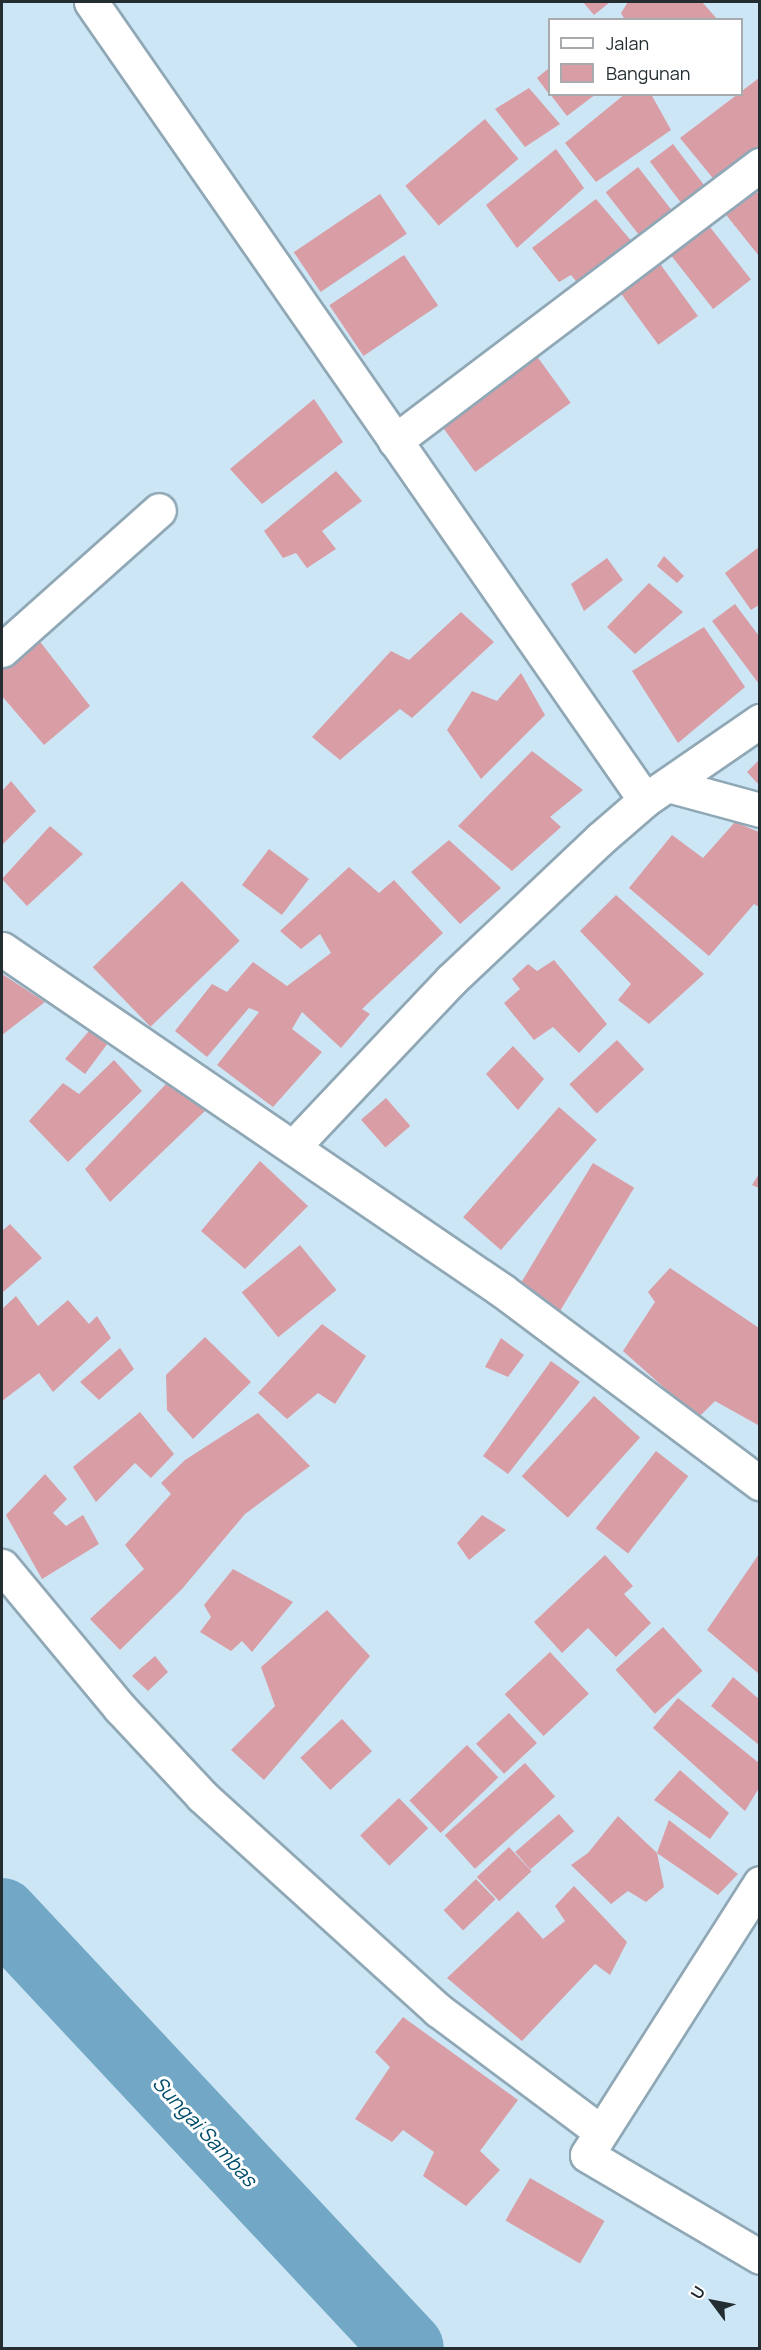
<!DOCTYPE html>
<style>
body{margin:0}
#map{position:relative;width:761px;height:2350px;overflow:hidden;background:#cce6f5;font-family:Manrope,sans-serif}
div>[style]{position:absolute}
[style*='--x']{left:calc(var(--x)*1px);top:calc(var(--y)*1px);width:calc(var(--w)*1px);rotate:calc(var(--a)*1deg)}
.river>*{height:72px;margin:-36px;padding:0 36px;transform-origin:36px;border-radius:36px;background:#72a8c6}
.building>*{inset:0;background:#d99da5;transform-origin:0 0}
.roads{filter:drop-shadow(2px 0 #90a8b6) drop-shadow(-2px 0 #90a8b6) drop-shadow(0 2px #90a8b6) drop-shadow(0 -2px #90a8b6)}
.minor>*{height:33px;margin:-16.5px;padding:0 16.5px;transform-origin:16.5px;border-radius:16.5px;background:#fff}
span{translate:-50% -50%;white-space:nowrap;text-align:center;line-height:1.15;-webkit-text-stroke:6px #fff;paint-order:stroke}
.water-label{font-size:20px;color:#004c6a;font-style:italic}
.frame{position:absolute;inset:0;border:3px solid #232d32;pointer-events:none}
.legend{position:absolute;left:548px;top:18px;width:195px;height:78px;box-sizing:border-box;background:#fff;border:2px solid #a7abad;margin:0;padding:8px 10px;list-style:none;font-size:18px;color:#232d32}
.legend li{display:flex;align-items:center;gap:12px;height:30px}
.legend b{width:30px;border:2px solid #a7abad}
.north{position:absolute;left:683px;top:2272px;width:60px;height:60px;-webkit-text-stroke:4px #fff;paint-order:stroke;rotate:302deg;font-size:16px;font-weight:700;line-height:24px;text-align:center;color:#232d32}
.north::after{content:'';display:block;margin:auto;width:21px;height:27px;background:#232d32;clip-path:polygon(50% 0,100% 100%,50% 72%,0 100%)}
</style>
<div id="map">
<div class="river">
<i style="--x:2;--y:1914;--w:594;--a:46.91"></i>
</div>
<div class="building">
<i style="clip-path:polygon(583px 2px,610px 2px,594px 15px)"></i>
<i style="clip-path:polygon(628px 2px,702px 2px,718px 20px,625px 20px,621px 13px)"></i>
<i style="clip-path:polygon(549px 68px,549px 94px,537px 78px)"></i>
<i style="clip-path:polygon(759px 78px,759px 148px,716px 182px,680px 138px)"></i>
<i style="clip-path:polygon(529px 88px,560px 124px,525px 147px,495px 109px)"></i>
<i style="clip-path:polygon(550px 94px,596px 94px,567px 116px)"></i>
<i style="clip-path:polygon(625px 94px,651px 94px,671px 130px,596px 182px,565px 143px)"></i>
<i style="left:485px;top:119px;width:52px;height:104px;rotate:50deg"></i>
<i style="left:673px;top:144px;width:53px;height:29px;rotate:53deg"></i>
<i style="clip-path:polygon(556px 149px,584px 188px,517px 248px,486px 205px)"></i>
<i style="left:638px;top:167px;width:57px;height:41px;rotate:52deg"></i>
<i style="clip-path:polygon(755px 189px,759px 195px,759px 256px,723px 211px)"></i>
<i style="left:380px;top:194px;width:48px;height:104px;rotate:56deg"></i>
<i style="clip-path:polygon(596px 199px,633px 243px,580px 286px,571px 275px,559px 282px,532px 248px)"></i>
<i style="left:706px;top:222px;width:73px;height:48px;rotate:52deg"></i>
<i style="left:404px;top:255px;width:61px;height:90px;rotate:56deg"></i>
<i style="left:655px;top:257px;width:73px;height:49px;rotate:54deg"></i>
<i style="left:536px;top:355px;width:59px;height:118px;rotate:54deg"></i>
<i style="clip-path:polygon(314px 399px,343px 442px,262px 504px,230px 469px)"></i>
<i style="clip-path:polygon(336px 471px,362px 501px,322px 531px,336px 549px,307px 568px,296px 553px,283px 558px,264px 531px)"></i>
<i style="clip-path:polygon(759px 547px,759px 605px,751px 610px,725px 573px)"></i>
<i style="clip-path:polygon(664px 556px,684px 576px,677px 583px,657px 566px)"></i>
<i style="clip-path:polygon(607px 558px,623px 580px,584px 611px,571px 584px)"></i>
<i style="clip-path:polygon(649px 583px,683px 612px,635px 654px,607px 627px)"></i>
<i style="clip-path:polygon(735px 604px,759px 636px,759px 684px,712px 621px)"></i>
<i style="clip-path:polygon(461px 612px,494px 642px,412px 718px,400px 709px,340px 760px,312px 737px,391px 651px,409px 660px)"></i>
<i style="clip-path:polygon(704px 627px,745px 687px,678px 743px,632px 671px)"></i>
<i style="clip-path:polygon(38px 639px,90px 706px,44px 745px,2px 696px,2px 669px)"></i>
<i style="clip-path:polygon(521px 673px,545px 715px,481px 779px,447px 730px,472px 691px,497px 701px)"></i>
<i style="clip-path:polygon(532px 751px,583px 790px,550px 817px,561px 827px,512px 871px,458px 826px)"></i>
<i style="clip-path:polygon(759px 760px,759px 785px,747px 772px)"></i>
<i style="clip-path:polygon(11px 781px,36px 811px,2px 845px,2px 791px)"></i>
<i style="clip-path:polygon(735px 822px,759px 832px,759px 907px,754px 904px,709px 956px,629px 888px,672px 835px,703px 858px)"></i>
<i style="clip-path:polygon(50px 826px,83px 854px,27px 906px,2px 879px)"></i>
<i style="clip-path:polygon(449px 840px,501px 888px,460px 924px,411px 872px)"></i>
<i style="left:269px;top:849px;width:50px;height:45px;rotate:37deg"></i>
<i style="clip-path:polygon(349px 867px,379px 893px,394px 880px,443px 933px,362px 1009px,370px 1014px,341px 1048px,302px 1012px,292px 1029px,322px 1052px,273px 1107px,217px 1065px,259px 1012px,249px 1008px,207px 1057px,175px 1031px,212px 984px,227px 992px,253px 962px,287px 986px,331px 953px,320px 934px,301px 949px,280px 931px)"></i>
<i style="left:182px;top:881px;width:83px;height:124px;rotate:46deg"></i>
<i style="clip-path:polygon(616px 895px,704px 974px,649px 1024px,618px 1000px,631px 984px,580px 931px)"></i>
<i style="clip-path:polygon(554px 960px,607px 1024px,579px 1053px,553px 1027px,534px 1040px,504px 1003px,520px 989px,512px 979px,528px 964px,537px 971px)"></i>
<i style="clip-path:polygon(2px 974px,45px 1002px,2px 1035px)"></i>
<i style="clip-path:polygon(89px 1031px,108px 1043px,85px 1074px,65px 1059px)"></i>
<i style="left:617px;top:1040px;width:40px;height:65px;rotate:47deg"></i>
<i style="clip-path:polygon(513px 1046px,544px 1079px,518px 1110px,486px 1074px)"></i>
<i style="clip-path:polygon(114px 1060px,142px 1091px,68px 1162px,29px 1121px,63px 1083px,79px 1094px)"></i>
<i style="clip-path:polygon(167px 1083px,207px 1109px,110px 1202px,85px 1169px)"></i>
<i style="left:386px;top:1098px;width:37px;height:33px;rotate:49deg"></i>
<i style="left:559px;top:1107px;width:50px;height:146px;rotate:41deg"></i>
<i style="clip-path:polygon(260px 1161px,308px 1206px,245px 1269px,201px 1231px)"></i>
<i style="left:593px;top:1163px;width:48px;height:146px;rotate:31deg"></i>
<i style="clip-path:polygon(759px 1174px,759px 1188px,752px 1185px)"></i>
<i style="clip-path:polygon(10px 1224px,42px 1258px,2px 1293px,2px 1231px)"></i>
<i style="left:300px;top:1245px;width:58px;height:75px;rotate:51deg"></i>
<i style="clip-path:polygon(670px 1268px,759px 1328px,758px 1425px,715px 1401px,698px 1418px,623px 1351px,655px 1302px,648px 1292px)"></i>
<i style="clip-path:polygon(16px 1296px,38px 1326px,68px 1300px,89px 1324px,97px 1316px,111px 1338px,53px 1392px,39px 1373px,2px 1401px,2px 1309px)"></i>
<i style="clip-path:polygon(322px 1324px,366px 1356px,335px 1404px,318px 1393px,287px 1419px,258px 1393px)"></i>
<i style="clip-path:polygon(205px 1337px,251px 1382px,193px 1439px,167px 1410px,166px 1375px)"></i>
<i style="clip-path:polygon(501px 1338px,524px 1355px,508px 1377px,485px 1367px)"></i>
<i style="clip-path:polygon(120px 1348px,134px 1369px,99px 1400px,80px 1382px)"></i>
<i style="clip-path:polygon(551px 1361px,580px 1382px,508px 1474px,483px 1456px)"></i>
<i style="left:594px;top:1396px;width:62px;height:108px;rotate:42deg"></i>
<i style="clip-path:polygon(140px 1412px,174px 1454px,151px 1478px,135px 1463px,96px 1502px,73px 1467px)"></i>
<i style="clip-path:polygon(258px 1413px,310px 1466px,245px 1514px,182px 1589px,120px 1650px,90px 1619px,144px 1569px,125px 1545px,171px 1494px,161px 1483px,185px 1460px)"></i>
<i style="left:656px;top:1451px;width:41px;height:98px;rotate:38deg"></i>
<i style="clip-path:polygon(45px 1474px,67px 1499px,53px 1513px,66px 1526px,83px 1515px,99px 1544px,42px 1579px,6px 1515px)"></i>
<i style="clip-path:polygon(482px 1515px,506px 1530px,469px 1560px,457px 1543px)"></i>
<i style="clip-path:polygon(759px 1554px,759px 1674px,707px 1630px)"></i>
<i style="clip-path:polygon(605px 1555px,633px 1586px,624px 1594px,651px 1623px,616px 1657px,588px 1628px,562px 1653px,534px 1622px)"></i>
<i style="clip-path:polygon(233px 1569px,293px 1602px,252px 1652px,242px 1641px,231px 1651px,200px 1632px,211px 1617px,204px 1605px)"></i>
<i style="clip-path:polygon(327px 1610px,370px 1656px,264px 1780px,231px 1750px,275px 1706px,261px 1667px)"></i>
<i style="left:663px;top:1627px;width:59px;height:64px;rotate:48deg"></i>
<i style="left:550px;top:1652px;width:57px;height:62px;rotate:47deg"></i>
<i style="clip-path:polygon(155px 1656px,168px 1672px,148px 1691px,132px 1676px)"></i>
<i style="clip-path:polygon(733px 1677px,759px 1699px,759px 1745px,711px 1706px)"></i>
<i style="clip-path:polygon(678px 1698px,759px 1763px,759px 1788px,745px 1811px,653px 1728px)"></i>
<i style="left:509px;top:1713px;width:41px;height:45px;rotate:47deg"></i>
<i style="left:342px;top:1719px;width:44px;height:57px;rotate:47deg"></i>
<i style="left:467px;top:1745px;width:45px;height:80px;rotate:46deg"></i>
<i style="left:525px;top:1763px;width:45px;height:108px;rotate:48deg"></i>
<i style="clip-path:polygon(680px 1770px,729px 1813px,710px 1839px,654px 1800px)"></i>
<i style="left:399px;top:1798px;width:42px;height:54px;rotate:46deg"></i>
<i style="left:559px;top:1814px;width:23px;height:58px;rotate:49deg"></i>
<i style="clip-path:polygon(618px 1816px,657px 1853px,664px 1887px,646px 1902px,628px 1891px,611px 1904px,571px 1865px,588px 1853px)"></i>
<i style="clip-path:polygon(669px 1820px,738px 1874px,718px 1895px,657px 1853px)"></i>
<i style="left:509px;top:1847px;width:33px;height:44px;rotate:47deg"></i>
<i style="left:476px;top:1879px;width:28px;height:45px;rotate:46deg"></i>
<i style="clip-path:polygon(574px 1886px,627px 1942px,610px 1975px,595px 1964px,522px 2041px,447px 1978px,518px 1911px,543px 1939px,565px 1921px,555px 1906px)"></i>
<i style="clip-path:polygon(403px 2017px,518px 2100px,480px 2151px,500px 2170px,466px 2206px,423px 2176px,434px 2152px,403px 2130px,392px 2142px,355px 2119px,390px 2067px,375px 2052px)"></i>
<i style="left:530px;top:2178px;width:86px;height:49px;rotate:30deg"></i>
</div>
<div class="roads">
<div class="minor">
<i style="--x:91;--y:2;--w:971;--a:55.23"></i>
<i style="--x:395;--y:441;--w:458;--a:-37.1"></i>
<i style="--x:2;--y:650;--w:210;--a:-41.7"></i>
<i style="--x:668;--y:785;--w:95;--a:15.2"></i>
<i style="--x:2;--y:949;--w:607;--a:34.32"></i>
<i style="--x:503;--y:1291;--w:321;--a:36.8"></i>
<i style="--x:293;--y:1147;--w:230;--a:-46.6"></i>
<i style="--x:451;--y:980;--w:205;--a:-43.4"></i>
<i style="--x:600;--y:839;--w:60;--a:-40.9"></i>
<i style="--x:645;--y:800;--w:140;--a:-34.5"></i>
<i style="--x:2;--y:1566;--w:185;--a:50.3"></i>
<i style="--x:120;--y:1708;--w:120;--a:47"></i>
<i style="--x:202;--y:1796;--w:319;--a:42.2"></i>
<i style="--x:438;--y:2010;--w:202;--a:36.8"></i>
<i style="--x:760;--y:1883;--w:322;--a:122.5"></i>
<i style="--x:587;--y:2155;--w:201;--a:30.5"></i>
</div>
</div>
<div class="water-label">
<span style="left:205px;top:2131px;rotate:47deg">Sungai Sambas</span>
</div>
<div class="frame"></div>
<ul class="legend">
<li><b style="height:8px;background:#fff"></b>Jalan</li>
<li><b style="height:16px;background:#d99da5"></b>Bangunan</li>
</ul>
<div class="north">U</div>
</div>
